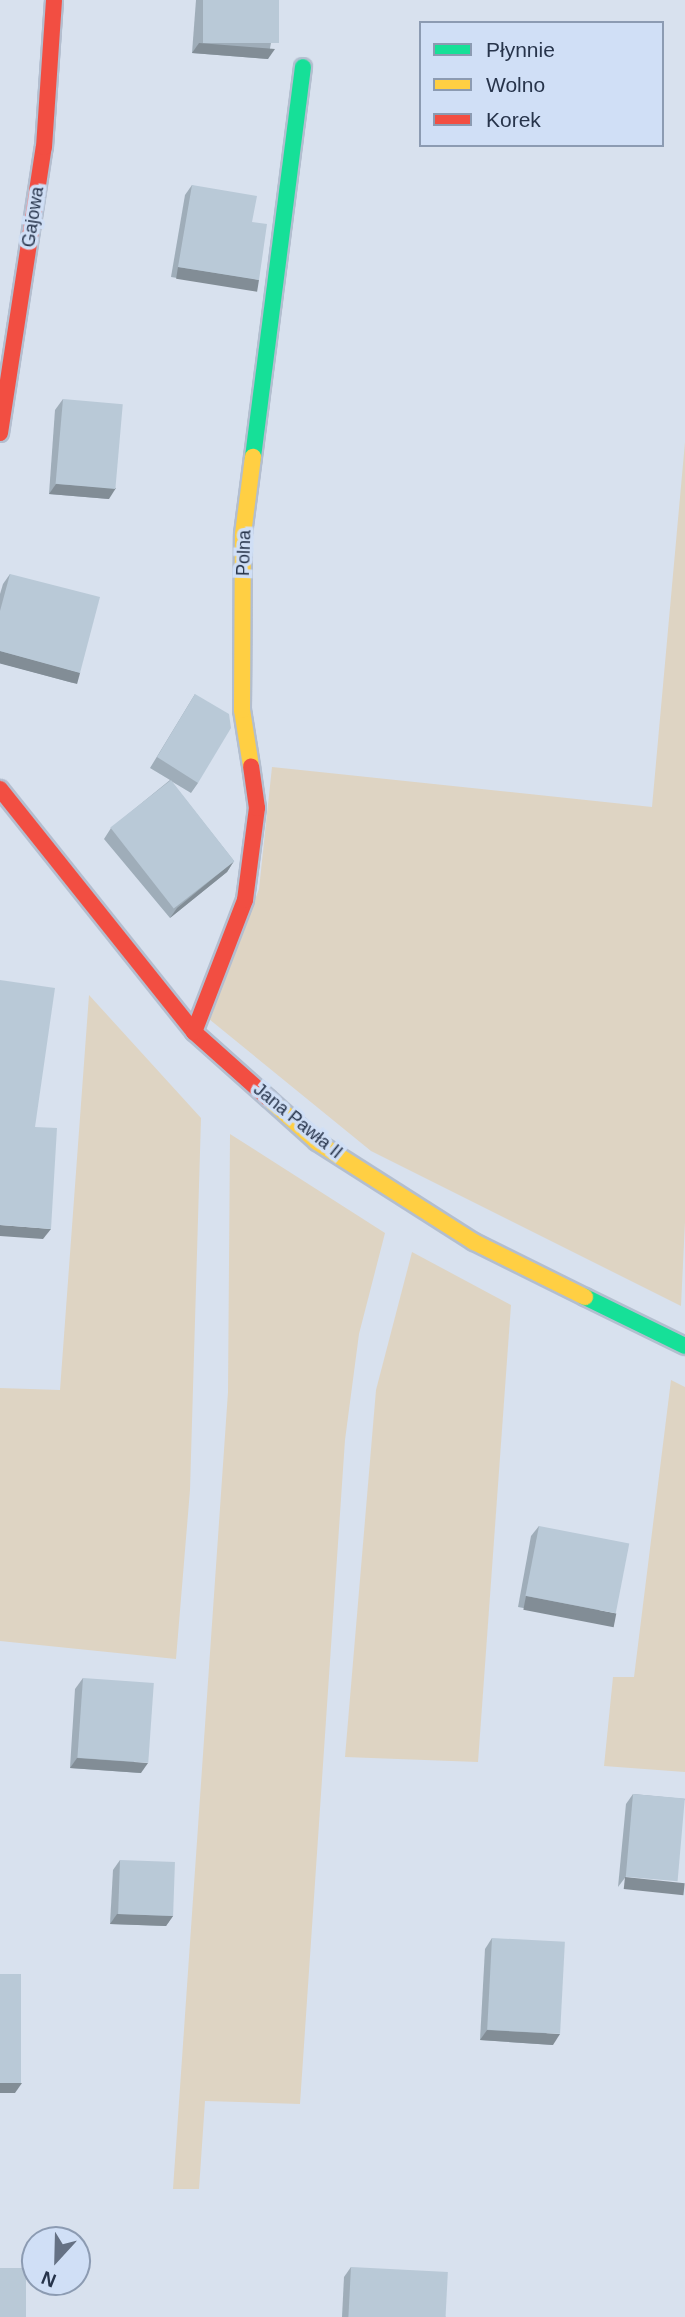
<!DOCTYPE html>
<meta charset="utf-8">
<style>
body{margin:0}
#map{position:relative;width:685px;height:2317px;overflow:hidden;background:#d8e1ee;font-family:Helvetica,sans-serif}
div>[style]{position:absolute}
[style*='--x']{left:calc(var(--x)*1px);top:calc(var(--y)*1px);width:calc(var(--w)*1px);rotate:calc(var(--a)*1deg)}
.green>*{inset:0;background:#ded4c3}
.roads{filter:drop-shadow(2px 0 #b3becf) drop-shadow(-2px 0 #b3becf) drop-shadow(0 2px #b3becf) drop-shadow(0 -2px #b3becf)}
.fast>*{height:16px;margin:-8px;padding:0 8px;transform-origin:8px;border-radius:8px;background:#16e098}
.slow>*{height:16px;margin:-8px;padding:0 8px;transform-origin:8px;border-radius:8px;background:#ffcf43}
.jam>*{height:16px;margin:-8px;padding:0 8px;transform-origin:8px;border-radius:8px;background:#f24e42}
.wall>*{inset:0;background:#9fadb9}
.shaded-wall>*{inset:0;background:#828d96;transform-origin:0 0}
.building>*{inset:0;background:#b9c9d7;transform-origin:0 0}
span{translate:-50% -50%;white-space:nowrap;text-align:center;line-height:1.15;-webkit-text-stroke:7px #d0dff6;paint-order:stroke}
.street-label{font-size:18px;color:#27344b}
.legend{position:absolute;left:419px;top:21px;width:245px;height:126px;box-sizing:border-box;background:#d0dff6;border:2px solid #8c9bb2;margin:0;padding:9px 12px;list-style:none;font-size:21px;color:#27344b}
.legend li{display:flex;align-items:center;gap:14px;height:35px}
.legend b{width:35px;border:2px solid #8c9bb2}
.north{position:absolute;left:21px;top:2226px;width:70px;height:70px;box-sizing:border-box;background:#d0dff6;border:2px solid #8c9bb2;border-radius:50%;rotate:202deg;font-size:19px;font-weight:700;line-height:28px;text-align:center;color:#27344b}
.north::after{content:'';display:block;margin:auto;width:24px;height:32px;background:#657184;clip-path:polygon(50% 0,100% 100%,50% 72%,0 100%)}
</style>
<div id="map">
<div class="green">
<i style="clip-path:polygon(685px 442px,685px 1222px,681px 1306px,371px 1151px,209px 1019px,259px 889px,272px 767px,652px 807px)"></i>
<i style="clip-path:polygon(89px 995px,201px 1118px,190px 1490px,176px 1659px,0 1641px,0 1388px,60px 1390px)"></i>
<i style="clip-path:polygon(230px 1134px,385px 1233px,359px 1334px,345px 1440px,300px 2104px,205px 2101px,199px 2189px,173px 2189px,228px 1392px)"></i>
<i style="clip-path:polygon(412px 1252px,511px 1305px,478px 1762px,345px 1757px,376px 1390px)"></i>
<i style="clip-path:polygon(671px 1380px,685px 1387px,685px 1772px,604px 1766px,613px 1677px,634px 1677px)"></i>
</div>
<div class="roads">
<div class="fast">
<i style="--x:253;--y:457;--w:393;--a:-82.7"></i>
<i style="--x:585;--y:1297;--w:111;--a:26.1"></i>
</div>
<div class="slow">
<i style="--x:251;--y:766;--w:57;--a:-99.1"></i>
<i style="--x:242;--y:710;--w:176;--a:-89.7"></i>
<i style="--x:243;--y:534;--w:78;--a:-82.6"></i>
<i style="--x:269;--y:1099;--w:64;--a:41.9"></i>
<i style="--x:317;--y:1142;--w:186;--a:32.5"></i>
<i style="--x:474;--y:1242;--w:124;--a:26.4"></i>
</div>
<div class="jam">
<i style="--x:0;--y:433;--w:289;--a:-81.3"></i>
<i style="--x:44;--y:147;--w:147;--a:-86.1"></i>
<i style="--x:0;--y:789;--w:311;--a:51.4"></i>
<i style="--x:194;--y:1032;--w:101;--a:41.8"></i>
<i style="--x:194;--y:1032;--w:142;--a:-68.9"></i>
<i style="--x:245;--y:900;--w:93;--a:-82.6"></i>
<i style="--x:257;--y:808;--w:42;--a:-98.1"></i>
</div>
</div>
<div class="wall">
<i style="clip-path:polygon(196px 0,279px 0,268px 59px,192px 53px)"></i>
<i style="clip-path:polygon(192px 185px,252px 222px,252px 290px,171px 277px,185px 195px)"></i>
<i style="clip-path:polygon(63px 399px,109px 499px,49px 494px,55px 410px)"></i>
<i style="clip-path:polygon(10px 574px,73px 683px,0 663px,0 594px,3px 584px)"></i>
<i style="clip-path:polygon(195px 694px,198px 783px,191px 793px,171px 781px,234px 861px,227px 872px,170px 918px,104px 839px,111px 828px,170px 780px,150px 768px)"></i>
<i style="clip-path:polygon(539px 1526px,609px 1624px,518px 1607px,531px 1536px)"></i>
<i style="clip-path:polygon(83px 1678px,141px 1773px,70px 1768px,75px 1689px)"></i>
<i style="clip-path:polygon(633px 1794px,685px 1799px,618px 1887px,626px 1804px)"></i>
<i style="clip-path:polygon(120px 1860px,173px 1916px,166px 1926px,110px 1924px,113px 1870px)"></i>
<i style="clip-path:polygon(492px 1938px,553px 2045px,480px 2040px,485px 1949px)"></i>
<i style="clip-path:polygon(351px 2267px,446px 2317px,342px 2317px,344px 2277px)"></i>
</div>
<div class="shaded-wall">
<i style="clip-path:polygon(199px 43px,275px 49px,268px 59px,192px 53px)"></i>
<i style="left:178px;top:267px;width:82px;height:12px;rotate:9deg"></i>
<i style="clip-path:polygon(56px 484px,116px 488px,109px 499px,49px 494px)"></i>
<i style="left:0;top:651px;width:83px;height:12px;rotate:15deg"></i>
<i style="clip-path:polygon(234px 861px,227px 872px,170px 918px,177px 908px)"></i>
<i style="clip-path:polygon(0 1225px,51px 1229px,43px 1239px,0 1236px)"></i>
<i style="left:526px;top:1596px;width:92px;height:14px;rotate:11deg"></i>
<i style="clip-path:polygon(77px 1758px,148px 1763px,141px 1773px,70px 1768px)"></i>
<i style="left:625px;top:1877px;width:60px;height:12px;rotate:6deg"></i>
<i style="clip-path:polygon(117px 1914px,173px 1916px,166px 1926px,110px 1924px)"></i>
<i style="clip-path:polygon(487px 2030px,560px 2034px,553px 2045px,480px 2040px)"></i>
<i style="clip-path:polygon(0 2083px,22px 2083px,15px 2093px,0 2093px)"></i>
</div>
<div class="building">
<i style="left:203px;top:0;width:76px;height:43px"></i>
<i style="clip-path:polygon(192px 185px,257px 196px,252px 222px,267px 224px,259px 280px,178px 267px)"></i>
<i style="left:63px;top:399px;width:60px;height:85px;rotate:5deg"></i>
<i style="clip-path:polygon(10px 574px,100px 597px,80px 673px,0 651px,0 611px)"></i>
<i style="clip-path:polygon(195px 694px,229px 714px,231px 728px,198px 783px,157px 757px)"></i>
<i style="left:171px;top:780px;width:103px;height:77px;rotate:52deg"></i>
<i style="clip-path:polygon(0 980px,55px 988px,35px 1127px,57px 1128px,51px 1229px,0 1225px)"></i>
<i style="left:539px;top:1526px;width:92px;height:71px;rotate:11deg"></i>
<i style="left:83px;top:1678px;width:71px;height:80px;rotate:4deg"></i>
<i style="left:633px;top:1794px;width:52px;height:83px;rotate:5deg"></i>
<i style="left:120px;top:1860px;width:55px;height:54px;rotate:2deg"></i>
<i style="left:492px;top:1938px;width:73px;height:92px;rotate:3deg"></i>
<i style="left:0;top:1974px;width:21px;height:109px"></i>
<i style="left:351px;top:2267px;width:97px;height:50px;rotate:3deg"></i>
<i style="left:0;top:2268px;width:26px;height:49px"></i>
</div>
<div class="street-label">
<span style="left:33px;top:217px;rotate:-81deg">Gajowa</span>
<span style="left:244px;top:553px;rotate:-88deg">Polna</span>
<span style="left:298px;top:1121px;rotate:39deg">Jana Pawła II</span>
</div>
<ul class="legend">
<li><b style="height:9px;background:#16e098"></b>Płynnie</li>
<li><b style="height:9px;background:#ffcf43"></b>Wolno</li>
<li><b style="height:9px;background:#f24e42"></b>Korek</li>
</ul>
<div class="north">N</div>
</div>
